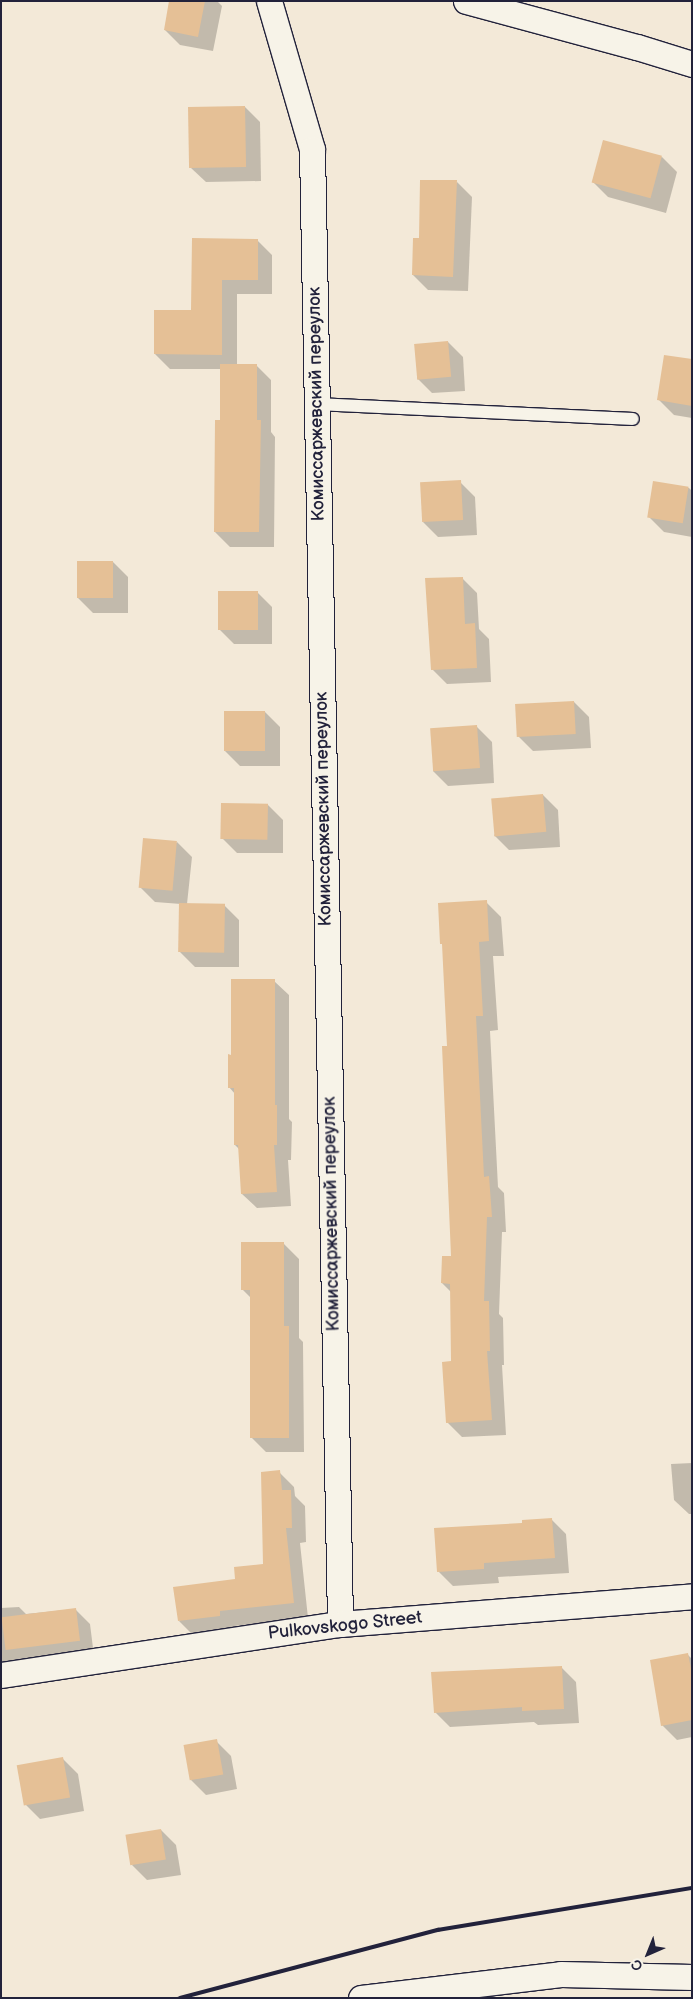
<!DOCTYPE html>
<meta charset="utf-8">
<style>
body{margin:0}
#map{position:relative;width:693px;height:1999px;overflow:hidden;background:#f3e9d8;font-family:"Balsamiq Sans",sans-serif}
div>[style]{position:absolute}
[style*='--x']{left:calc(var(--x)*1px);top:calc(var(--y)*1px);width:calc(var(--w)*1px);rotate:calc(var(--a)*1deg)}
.shadow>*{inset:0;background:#0003}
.building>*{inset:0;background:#e5c096;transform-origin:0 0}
.roads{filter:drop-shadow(1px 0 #22223b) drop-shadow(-1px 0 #22223b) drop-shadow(0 1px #22223b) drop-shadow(0 -1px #22223b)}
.service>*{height:12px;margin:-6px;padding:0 6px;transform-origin:6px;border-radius:6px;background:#f7f3e8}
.minor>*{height:25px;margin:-12.5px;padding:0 12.5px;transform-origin:12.5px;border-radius:12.5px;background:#f7f3e8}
.rail>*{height:4px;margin:-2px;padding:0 2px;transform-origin:2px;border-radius:2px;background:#22223b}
span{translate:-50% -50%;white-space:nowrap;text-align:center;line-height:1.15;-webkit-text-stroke:5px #f7f3e8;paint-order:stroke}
.street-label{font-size:18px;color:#22223b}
.frame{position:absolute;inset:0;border:2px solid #22223b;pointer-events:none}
.north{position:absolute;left:623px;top:1929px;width:50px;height:50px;-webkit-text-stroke:4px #f7f3e8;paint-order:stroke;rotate:224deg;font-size:14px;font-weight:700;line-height:20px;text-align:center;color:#22223b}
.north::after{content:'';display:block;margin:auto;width:18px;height:22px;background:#22223b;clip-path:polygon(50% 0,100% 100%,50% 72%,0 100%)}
</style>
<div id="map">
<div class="shadow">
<i style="clip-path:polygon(170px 1px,217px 1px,222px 6px,213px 51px,180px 45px,165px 30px)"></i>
<i style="clip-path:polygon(245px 107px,260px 122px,261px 181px,206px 182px,191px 168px)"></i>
<i style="clip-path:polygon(662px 157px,677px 172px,666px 213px,608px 197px,593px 182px)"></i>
<i style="clip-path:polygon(457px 182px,472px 197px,468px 291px,428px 290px,413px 275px,421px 240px)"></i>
<i style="clip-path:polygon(257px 240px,272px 255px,272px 294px,237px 294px,237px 365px,256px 365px,271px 380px,271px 432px,275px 437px,274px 547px,230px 547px,215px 532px,222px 422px,222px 369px,170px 369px,155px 354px)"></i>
<i style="clip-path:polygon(448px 342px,463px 357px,465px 391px,432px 393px,417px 378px)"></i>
<i style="clip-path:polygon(692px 361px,692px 418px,674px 415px,659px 400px)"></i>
<i style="clip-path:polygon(460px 482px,475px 497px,477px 535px,438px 537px,423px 522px)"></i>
<i style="clip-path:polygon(654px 483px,689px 488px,692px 491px,692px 537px,664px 532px,649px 517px)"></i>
<i style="clip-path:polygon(113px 562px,128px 577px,128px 613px,93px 613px,78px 598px)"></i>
<i style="clip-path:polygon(462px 578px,477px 593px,479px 629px,489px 639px,491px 682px,447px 684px,432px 669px)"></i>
<i style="clip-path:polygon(257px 592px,272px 607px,272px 644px,234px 644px,219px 629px)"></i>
<i style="clip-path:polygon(574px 702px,589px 717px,591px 748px,533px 751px,518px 736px)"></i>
<i style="clip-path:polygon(265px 712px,280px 727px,280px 766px,240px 766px,225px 751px)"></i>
<i style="clip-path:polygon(477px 727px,492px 742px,494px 783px,448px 786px,433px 771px)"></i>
<i style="clip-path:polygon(543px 795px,558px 810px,560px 847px,509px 850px,494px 835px)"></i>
<i style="clip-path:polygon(268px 805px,283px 820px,283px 853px,237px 853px,222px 838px)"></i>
<i style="clip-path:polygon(177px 842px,192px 857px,187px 904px,224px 905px,239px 920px,239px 967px,195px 967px,180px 952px,181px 904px,155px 902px,140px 887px)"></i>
<i style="clip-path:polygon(486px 902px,501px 917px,504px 956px,493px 956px,498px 1030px,490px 1031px,498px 1187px,504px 1193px,506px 1232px,502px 1232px,499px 1314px,503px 1318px,504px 1365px,502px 1365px,506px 1435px,462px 1437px,447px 1422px,453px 1362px,452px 1293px,442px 1283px,452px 1258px,449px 1047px,444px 946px,441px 943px)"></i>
<i style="clip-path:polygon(274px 981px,289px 995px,289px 1119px,292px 1122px,291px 1160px,288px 1160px,291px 1206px,257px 1208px,242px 1194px,239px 1149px,235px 1145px,235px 1094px,229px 1087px,233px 1056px)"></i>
<i style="clip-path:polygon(284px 1244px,299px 1259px,299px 1338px,303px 1342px,304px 1452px,266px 1452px,251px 1437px,252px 1299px,242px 1289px)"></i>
<i style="clip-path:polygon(692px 1463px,692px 1514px,689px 1514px,674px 1500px,671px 1464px)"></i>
<i style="clip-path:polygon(279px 1472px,294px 1487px,295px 1496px,305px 1506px,306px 1542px,300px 1543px,308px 1618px,234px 1626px,235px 1630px,194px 1636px,179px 1621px,237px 1580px,264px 1565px)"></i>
<i style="clip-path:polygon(551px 1519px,566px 1534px,569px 1573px,498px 1577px,499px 1583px,453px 1586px,438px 1571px,523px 1524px)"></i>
<i style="clip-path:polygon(19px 1607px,26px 1614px,75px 1609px,90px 1624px,94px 1656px,1px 1666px,1px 1608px)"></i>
<i style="clip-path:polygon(688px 1655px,692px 1659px,692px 1737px,677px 1740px,662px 1725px)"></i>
<i style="clip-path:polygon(561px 1667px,576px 1682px,579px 1723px,538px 1725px,534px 1722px,450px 1727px,435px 1712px)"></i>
<i style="clip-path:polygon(216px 1741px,231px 1756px,237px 1789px,206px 1795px,191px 1780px)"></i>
<i style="clip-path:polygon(63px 1759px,78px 1774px,84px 1811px,40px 1819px,25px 1804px)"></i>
<i style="clip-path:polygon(161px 1830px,176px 1845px,181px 1875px,147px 1880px,132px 1865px)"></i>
</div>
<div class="building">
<i style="clip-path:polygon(169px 1px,205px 1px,198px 37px,164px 30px)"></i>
<i style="left:245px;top:106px;width:61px;height:57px;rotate:89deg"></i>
<i style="left:603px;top:140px;width:61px;height:44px;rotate:15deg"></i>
<i style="clip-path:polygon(420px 180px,457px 180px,453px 277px,412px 275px,413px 238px,419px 238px)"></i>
<i style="clip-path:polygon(192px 238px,258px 239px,258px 280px,222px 280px,222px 355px,154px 354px,154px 310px,191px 310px)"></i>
<i style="left:448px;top:341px;width:36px;height:34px;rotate:85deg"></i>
<i style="clip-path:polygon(664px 355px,692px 359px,692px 406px,657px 400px)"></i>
<i style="clip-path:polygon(220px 364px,257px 364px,257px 420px,261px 420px,259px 532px,214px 532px,215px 420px,220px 420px)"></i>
<i style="left:461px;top:480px;width:40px;height:41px;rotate:87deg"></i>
<i style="left:653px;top:481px;width:36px;height:37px;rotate:9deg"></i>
<i style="left:77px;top:561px;width:36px;height:37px"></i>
<i style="clip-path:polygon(463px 577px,465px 624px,475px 623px,477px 668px,431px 670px,425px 578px)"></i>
<i style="left:218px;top:591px;width:40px;height:39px"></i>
<i style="left:574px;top:701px;width:33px;height:59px;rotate:87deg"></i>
<i style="left:224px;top:711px;width:41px;height:40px"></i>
<i style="left:477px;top:725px;width:43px;height:47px;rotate:86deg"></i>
<i style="left:543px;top:794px;width:38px;height:52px;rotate:85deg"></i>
<i style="left:221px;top:803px;width:47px;height:36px;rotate:1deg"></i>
<i style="left:143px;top:838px;width:34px;height:50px;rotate:5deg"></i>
<i style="clip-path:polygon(487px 900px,489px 941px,479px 942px,483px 1016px,476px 1016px,484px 1177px,489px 1176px,492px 1217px,487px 1217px,484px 1301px,489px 1301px,490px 1351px,487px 1351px,492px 1420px,446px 1423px,442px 1362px,451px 1361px,450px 1284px,441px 1283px,442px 1256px,451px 1256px,442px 1046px,447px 1046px,442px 944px,440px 944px,438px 903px)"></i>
<i style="left:179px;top:903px;width:46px;height:49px;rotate:1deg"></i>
<i style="clip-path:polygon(231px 979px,275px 979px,275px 1105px,277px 1105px,277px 1145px,274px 1145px,277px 1192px,241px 1194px,238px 1145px,234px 1145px,234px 1088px,228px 1088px,228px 1054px,231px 1055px)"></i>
<i style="clip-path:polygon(241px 1242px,284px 1242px,284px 1326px,289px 1326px,289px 1438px,250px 1438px,250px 1290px,241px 1290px)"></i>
<i style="clip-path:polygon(280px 1470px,282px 1490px,291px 1490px,292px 1528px,286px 1528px,294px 1603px,220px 1611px,220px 1616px,178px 1621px,173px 1587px,235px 1579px,234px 1567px,263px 1564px,261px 1472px)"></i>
<i style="clip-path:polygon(552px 1518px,555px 1558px,484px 1563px,484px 1569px,437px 1572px,434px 1528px,522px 1523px,522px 1520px)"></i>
<i style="left:76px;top:1608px;width:33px;height:75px;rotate:83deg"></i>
<i style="clip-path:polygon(688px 1653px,692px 1674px,692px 1720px,661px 1726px,650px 1660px)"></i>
<i style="clip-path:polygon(562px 1666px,564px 1709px,522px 1711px,522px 1707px,434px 1713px,431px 1672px)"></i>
<i style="left:217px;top:1739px;width:36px;height:34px;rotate:80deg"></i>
<i style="left:63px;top:1757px;width:41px;height:47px;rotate:80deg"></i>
<i style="left:161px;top:1829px;width:31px;height:36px;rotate:81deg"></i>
</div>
<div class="roads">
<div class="service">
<i style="--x:317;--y:404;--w:316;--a:2.7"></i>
</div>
<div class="minor">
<i style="--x:269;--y:1;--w:154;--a:73.8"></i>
<i style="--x:312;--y:149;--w:1475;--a:88.91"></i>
<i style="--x:466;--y:1;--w:177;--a:15.1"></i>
<i style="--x:637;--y:47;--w:58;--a:17.2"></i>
<i style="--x:1;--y:1675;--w:343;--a:-8.6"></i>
<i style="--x:340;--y:1624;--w:353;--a:-4.5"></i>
<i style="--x:361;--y:1998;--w:201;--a:-6.8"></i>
<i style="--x:561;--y:1974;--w:131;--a:1.3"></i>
</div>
</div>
<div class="rail">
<i style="--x:180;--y:1998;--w:267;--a:-14.8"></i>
<i style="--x:438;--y:1930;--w:257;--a:-9.4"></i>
</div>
<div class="street-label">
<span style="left:317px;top:404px;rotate:-91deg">Комиссаржевский переулок</span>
<span style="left:324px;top:809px;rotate:-91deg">Комиссаржевский переулок</span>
<span style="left:332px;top:1214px;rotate:-91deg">Комиссаржевский переулок</span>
<span style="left:345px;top:1626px;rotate:-6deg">Pulkovskogo Street</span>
</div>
<div class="frame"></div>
<div class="north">С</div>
</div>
